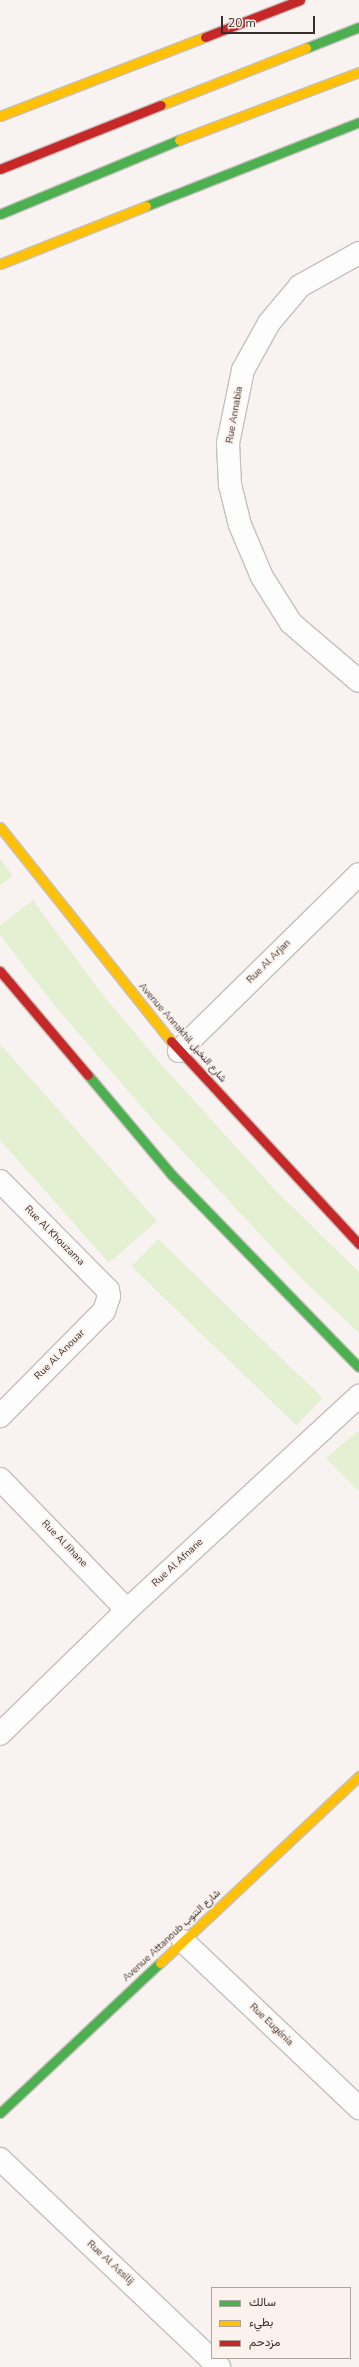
<!DOCTYPE html>
<meta charset="utf-8">
<style>
body{margin:0}
#map{position:relative;width:359px;height:2367px;overflow:hidden;background:#f8f3f0;font-family:"Nunito Sans",Vazirmatn,sans-serif}
div>[style]{position:absolute}
[style*='--x']{left:calc(var(--x)*1px);top:calc(var(--y)*1px);width:calc(var(--w)*1px);rotate:calc(var(--a)*1deg)}
.green>*{inset:0;background:#e4f0d2;transform-origin:0 0}
.roads{filter:drop-shadow(1px 0 #c6c0bd) drop-shadow(-1px 0 #c6c0bd) drop-shadow(0 1px #c6c0bd) drop-shadow(0 -1px #c6c0bd)}
.street>*{height:22px;margin:-11px;padding:0 11px;transform-origin:11px;border-radius:11px;background:#fefdfd}
.fast>*{height:9px;margin:-4.5px;padding:0 4.5px;transform-origin:4.5px;border-radius:4.5px;background:#4caf50}
.slow>*{height:9px;margin:-4.5px;padding:0 4.5px;transform-origin:4.5px;border-radius:4.5px;background:#ffc107}
.jam>*{height:9px;margin:-4.5px;padding:0 4.5px;transform-origin:4.5px;border-radius:4.5px;background:#c62828}
span{translate:-50% -50%;white-space:nowrap;text-align:center;line-height:1.15;-webkit-text-stroke:3.5px #fcf2ed;paint-order:stroke}
.street-label{font-size:10px;color:#382f2a}
.legend{position:absolute;left:211px;top:2287px;width:140px;height:72px;box-sizing:border-box;background:#fcf2ed;border:1px solid #aea49f;margin:0;padding:5px 7px;list-style:none;font-size:12px;color:#382f2a}
.legend li{display:flex;align-items:center;gap:8px;height:20px}
.legend b{width:20px;border:1px solid #aea49f}
.scale{position:absolute;left:221px;top:16px;width:94px;height:18px;box-sizing:border-box;border:2px solid #382f2a;border-top:0;padding-left:5px;font-size:12px;line-height:14px;white-space:nowrap;color:#382f2a;-webkit-text-stroke:3px #fcf2ed;paint-order:stroke}
</style>
<div id="map">
<div class="green">
<i style="clip-path:polygon(0 858px,13px 876px,0 885px)"></i>
<i style="clip-path:polygon(33px 900px,99px 990px,160px 1063px,275px 1190px,359px 1272px,359px 1333px,303px 1280px,155px 1122px,55px 1006px,0 935px,0 926px)"></i>
<i style="clip-path:polygon(0 1044px,157px 1221px,109px 1263px,0 1140px)"></i>
<i style="left:158px;top:1239px;width:229px;height:38px;rotate:44deg"></i>
<i style="clip-path:polygon(358px 1431px,359px 1432px,359px 1491px,326px 1458px)"></i>
</div>
<div class="roads">
<div class="street">
<i style="--x:359;--y:253;--w:68;--a:150.8"></i>
<i style="--x:300;--y:286;--w:48;--a:130"></i>
<i style="--x:269;--y:323;--w:54;--a:119"></i>
<i style="--x:243;--y:370;--w:75;--a:101.6"></i>
<i style="--x:228;--y:443;--w:42;--a:87.3"></i>
<i style="--x:230;--y:485;--w:41;--a:76"></i>
<i style="--x:240;--y:525;--w:56;--a:67.1"></i>
<i style="--x:262;--y:577;--w:54;--a:57.8"></i>
<i style="--x:291;--y:623;--w:89;--a:40.5"></i>
<i style="--x:179;--y:1051;--w:252;--a:-44.5"></i>
<i style="--x:0;--y:1181;--w:153;--a:45.3"></i>
<i style="--x:108;--y:1290;--w:6;--a:81"></i>
<i style="--x:109;--y:1296;--w:16;--a:108"></i>
<i style="--x:104;--y:1311;--w:148;--a:134.7"></i>
<i style="--x:0;--y:1479;--w:182;--a:45.9"></i>
<i style="--x:0;--y:1734;--w:177;--a:-44.3"></i>
<i style="--x:127;--y:1610;--w:316;--a:-42.7"></i>
<i style="--x:183;--y:1941;--w:243;--a:43.5"></i>
<i style="--x:0;--y:2159;--w:302;--a:43.5"></i>
</div>
<div class="fast">
<i style="--x:306;--y:48;--w:57;--a:-21.6"></i>
<i style="--x:146;--y:206;--w:229;--a:-21.5"></i>
<i style="--x:0;--y:214;--w:194;--a:-22.5"></i>
<i style="--x:88;--y:1075;--w:129;--a:50"></i>
<i style="--x:171;--y:1174;--w:269;--a:45.8"></i>
<i style="--x:0;--y:2113;--w:219;--a:-43.2"></i>
</div>
<div class="slow">
<i style="--x:161;--y:105;--w:156;--a:-21.5"></i>
<i style="--x:0;--y:116;--w:220;--a:-21.1"></i>
<i style="--x:179;--y:140;--w:192;--a:-20.7"></i>
<i style="--x:0;--y:264;--w:157;--a:-21.7"></i>
<i style="--x:0;--y:827;--w:274;--a:51.4"></i>
<i style="--x:160;--y:1963;--w:273;--a:-43.2"></i>
</div>
<div class="jam">
<i style="--x:205;--y:37;--w:102;--a:-21.3"></i>
<i style="--x:0;--y:169;--w:173;--a:-21.7"></i>
<i style="--x:0;--y:971;--w:136;--a:49.8"></i>
<i style="--x:171;--y:1041;--w:277;--a:47.2"></i>
</div>
</div>
<div class="street-label">
<span style="left:235px;top:415px;rotate:-80deg">Rue Annabia</span>
<span style="left:269px;top:962px;rotate:-45deg">Rue Al Arjan</span>
<span style="left:182px;top:1033px;rotate:49deg">Avenue Annakhil شارع النخيل</span>
<span style="left:54px;top:1236px;rotate:45deg">Rue Al Khouzama</span>
<span style="left:60px;top:1355px;rotate:-45deg">Rue Al Anouar</span>
<span style="left:64px;top:1544px;rotate:46deg">Rue Al Jihane</span>
<span style="left:178px;top:1563px;rotate:-43deg">Rue Al Afnane</span>
<span style="left:172px;top:1936px;rotate:-43deg">Avenue Attanoub شارع التنوب</span>
<span style="left:271px;top:2025px;rotate:44deg">Rue Eugénia</span>
<span style="left:110px;top:2263px;rotate:43deg">Rue Al Assilij</span>
</div>
<ul class="legend">
<li><b style="height:5px;background:#4caf50"></b>سالك</li>
<li><b style="height:5px;background:#ffc107"></b>بطيء</li>
<li><b style="height:5px;background:#c62828"></b>مزدحم</li>
</ul>
<div class="scale">20 m</div>
</div>
